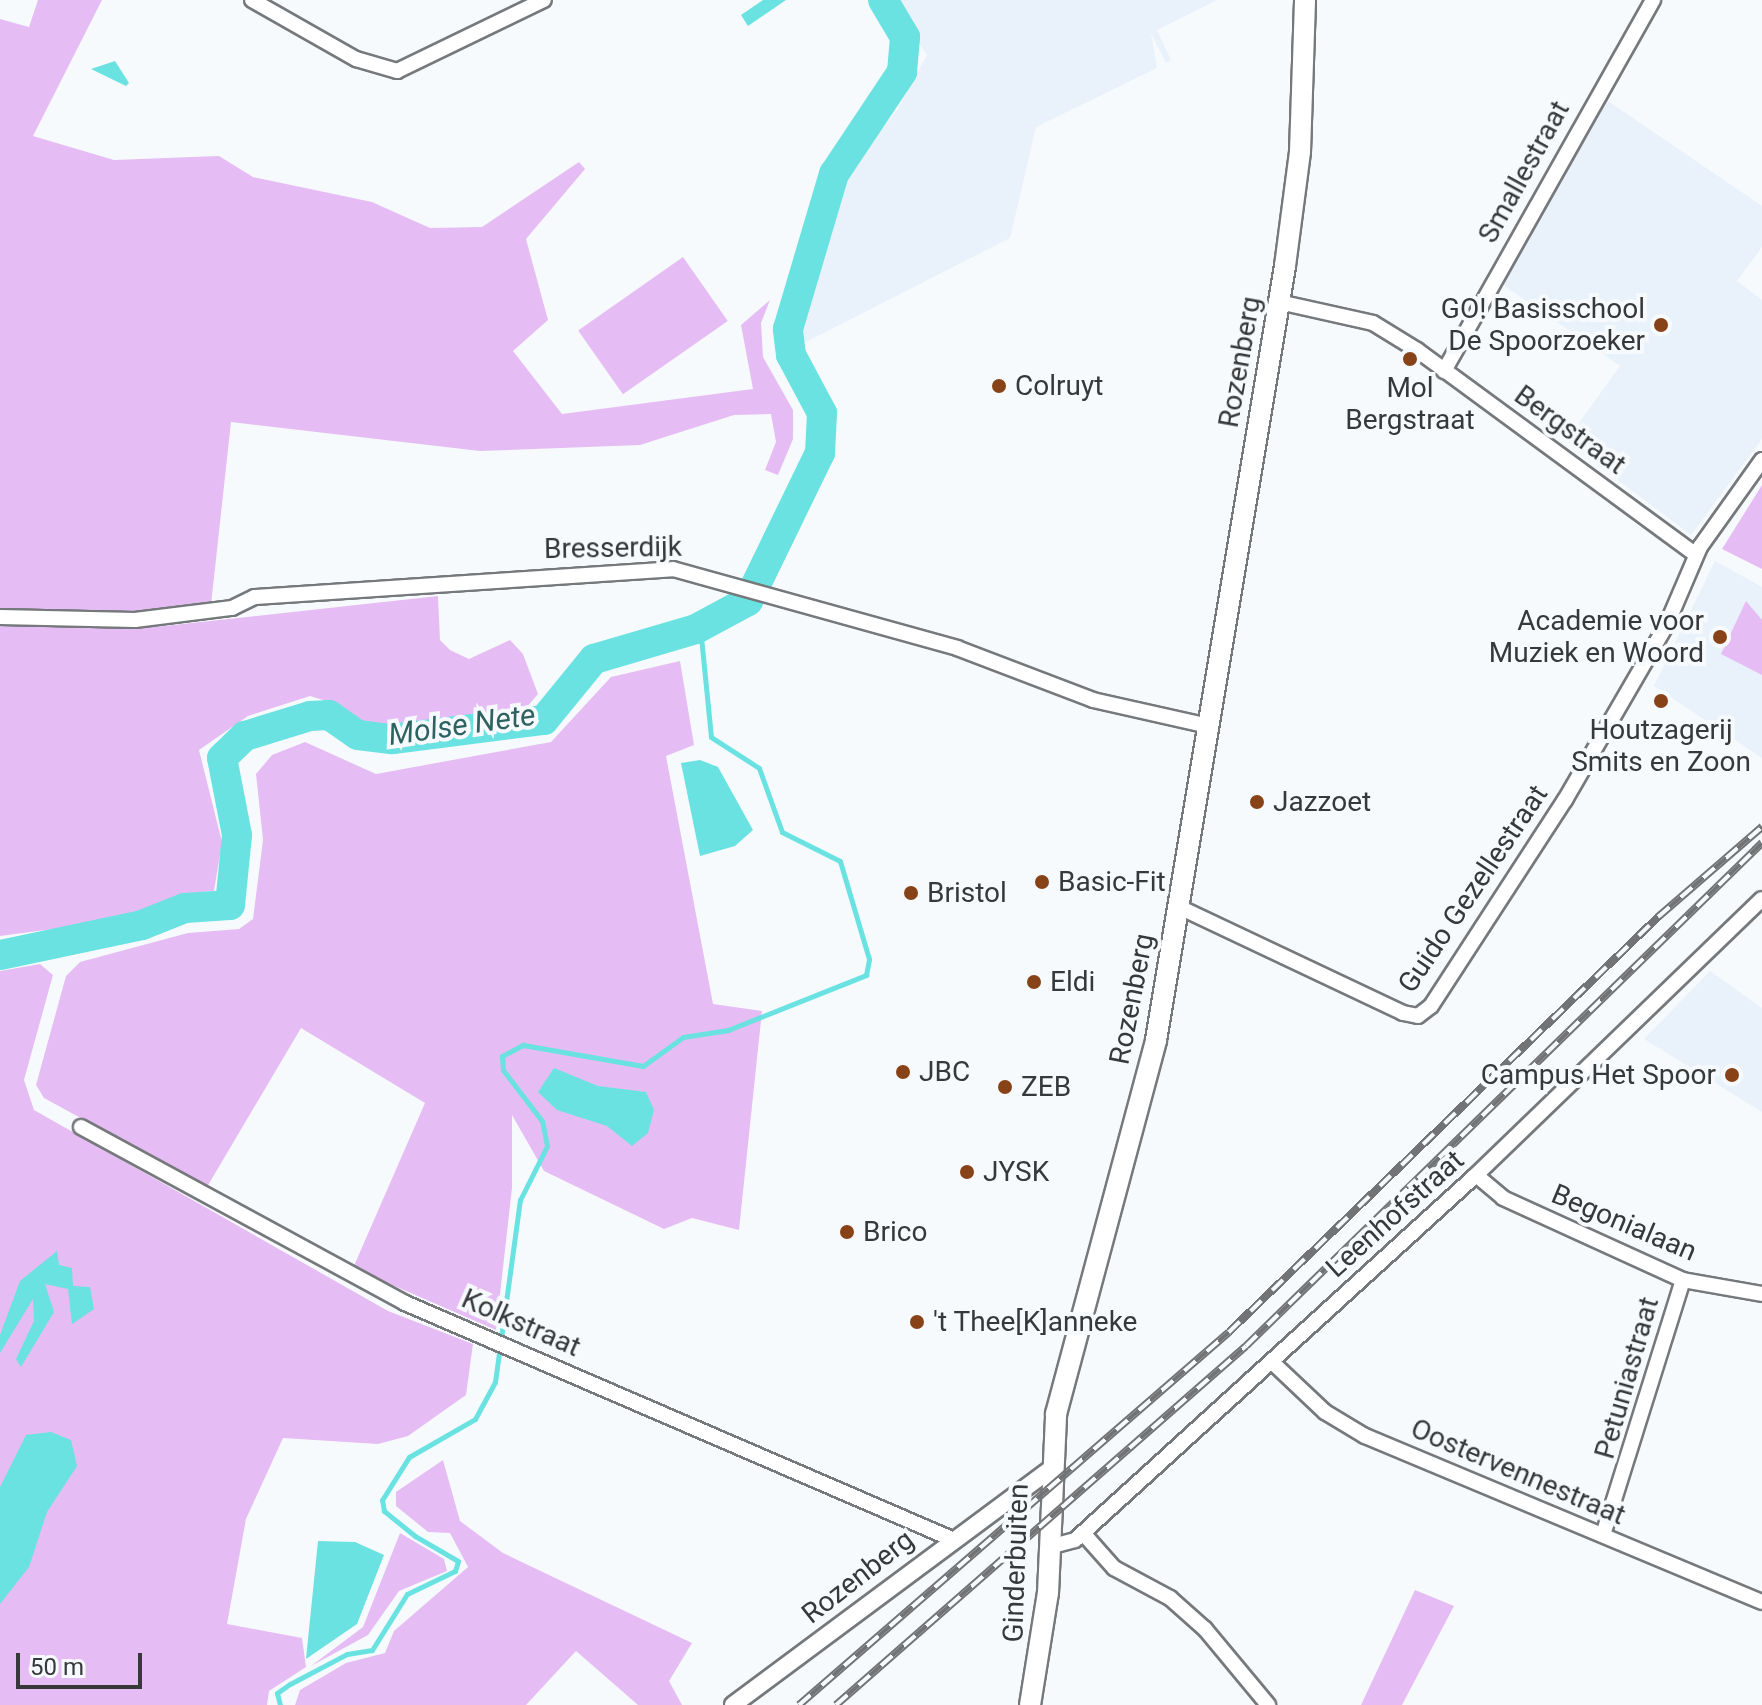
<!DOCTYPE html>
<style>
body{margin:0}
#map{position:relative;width:1762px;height:1705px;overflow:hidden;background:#f7fafd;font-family:Roboto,sans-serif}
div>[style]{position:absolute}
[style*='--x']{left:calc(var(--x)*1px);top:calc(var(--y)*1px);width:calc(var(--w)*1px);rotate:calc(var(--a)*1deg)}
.built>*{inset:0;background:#e9f1fb}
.green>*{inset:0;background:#e5bdf4;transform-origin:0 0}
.water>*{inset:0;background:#69e2e1}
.stream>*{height:5px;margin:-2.5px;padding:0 2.5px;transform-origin:2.5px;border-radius:2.5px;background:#69e2e1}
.river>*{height:30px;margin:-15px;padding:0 15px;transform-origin:15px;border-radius:15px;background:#69e2e1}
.roads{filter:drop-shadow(2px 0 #76797c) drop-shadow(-2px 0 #76797c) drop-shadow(0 2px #76797c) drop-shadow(0 -2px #76797c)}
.minor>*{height:14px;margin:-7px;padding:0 7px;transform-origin:7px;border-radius:7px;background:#fff}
.tertiary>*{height:16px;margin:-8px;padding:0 8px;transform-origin:8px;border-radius:8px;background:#fff}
.secondary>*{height:20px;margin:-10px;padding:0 10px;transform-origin:10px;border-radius:10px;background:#fff}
.rail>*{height:8px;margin-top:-4px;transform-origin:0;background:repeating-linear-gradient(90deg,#f7fafd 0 15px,#717374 0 30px);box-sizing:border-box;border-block:2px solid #717374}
.dots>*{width:22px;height:22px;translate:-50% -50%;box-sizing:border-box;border:4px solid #f7fafd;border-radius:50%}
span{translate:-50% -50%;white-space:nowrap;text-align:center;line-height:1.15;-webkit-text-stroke:8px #f7fafd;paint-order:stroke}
.street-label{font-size:28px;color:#373839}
.poi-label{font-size:28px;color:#373839}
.right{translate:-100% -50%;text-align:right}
.left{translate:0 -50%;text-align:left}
.water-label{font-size:30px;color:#2e6261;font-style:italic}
.scale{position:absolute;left:16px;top:1653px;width:126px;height:36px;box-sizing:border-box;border:4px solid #373839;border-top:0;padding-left:10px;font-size:24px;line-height:28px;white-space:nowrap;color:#373839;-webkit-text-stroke:6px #f7fafd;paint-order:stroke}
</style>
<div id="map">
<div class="built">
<i style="clip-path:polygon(889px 0,1217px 0,1157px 30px,1171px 60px,1166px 63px,1151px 33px,1157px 68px,1036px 127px,1010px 238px,798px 346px,841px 180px,897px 110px,927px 55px)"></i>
<i style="clip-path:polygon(1605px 99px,1762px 206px,1762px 247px,1737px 281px,1762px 300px,1762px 439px,1691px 535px,1566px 441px,1620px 366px,1502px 284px)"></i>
<i style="clip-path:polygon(1715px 561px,1762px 587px,1762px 758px,1654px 686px)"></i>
<i style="clip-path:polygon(1710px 971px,1762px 1008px,1762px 1112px,1644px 1039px)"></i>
</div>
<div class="green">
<i style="clip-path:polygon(38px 0,102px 0,33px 136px,114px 160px,219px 156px,253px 177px,372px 202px,430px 228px,482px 227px,579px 162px,585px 169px,526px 239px,548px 320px,513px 351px,562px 414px,753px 389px,741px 325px,770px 300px,761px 323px,763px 357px,793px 410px,793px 439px,778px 475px,765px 470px,776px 442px,771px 414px,734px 415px,640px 445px,480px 451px,231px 422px,211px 605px,114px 615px,0 611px,0 19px,29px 27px)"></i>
<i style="left:683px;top:257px;width:78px;height:128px;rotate:55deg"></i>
<i style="clip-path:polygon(1762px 485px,1762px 569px,1722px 549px)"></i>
<i style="clip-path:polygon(438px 596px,440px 640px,450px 650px,469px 659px,510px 640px,523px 654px,538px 694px,526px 708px,387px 726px,358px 722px,339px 705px,310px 696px,248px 716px,199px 750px,222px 842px,214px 891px,190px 893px,121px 920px,0 936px,0 626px,155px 627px)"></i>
<i style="clip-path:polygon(1746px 601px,1762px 620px,1762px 675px,1721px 654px)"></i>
<i style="clip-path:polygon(680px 661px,694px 745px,666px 756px,713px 1004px,762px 1011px,739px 1230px,692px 1218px,664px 1229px,544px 1171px,512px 1115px,512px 1188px,496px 1330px,353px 1268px,425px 1103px,301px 1028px,207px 1187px,44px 1098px,36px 1085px,66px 976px,80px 962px,188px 933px,239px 929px,253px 919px,263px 840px,256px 774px,272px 755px,305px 742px,376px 774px,551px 742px,611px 677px)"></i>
<i style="clip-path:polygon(40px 964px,53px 975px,24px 1080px,34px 1110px,388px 1311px,473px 1344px,466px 1395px,408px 1436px,378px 1444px,283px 1438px,246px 1519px,227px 1624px,302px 1638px,306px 1667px,269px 1691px,267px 1705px,0 1705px,0 971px)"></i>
<i style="clip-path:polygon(443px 1460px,460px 1521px,503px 1553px,692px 1643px,669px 1681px,682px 1705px,638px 1705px,576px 1651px,526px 1705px,295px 1705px,300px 1690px,346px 1663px,385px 1653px,394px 1631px,468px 1567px,450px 1533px,428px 1532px,396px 1506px,396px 1492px)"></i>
<i style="clip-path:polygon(400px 1533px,444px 1559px,447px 1571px,399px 1591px,368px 1635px,311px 1666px,363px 1627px)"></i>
<i style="clip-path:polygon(1415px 1590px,1454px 1606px,1402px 1705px,1361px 1705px)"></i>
</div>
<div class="water">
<i style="clip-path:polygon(763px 0,786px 0,748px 26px,741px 15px)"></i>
<i style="clip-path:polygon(115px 61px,129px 83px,126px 86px,91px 69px)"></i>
<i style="clip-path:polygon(700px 760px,718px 767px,753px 830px,735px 846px,700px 856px,681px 763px)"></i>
<i style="clip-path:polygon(554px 1068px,598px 1086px,646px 1092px,654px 1110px,648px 1133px,632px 1146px,607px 1126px,557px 1110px,538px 1092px)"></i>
<i style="clip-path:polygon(57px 1251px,59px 1265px,72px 1268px,73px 1286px,90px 1287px,94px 1309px,72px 1324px,68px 1289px,45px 1284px,54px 1312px,21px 1367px,16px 1359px,34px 1321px,33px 1299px,0 1353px,0 1335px,20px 1281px)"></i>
<i style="clip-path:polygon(51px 1432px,71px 1440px,77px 1466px,47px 1512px,29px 1567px,0 1604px,0 1487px,26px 1435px)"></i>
<i style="clip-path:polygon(318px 1541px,355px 1542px,384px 1555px,357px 1624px,306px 1659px)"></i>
</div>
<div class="stream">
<i style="--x:280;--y:1705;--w:12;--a:-104"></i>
<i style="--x:277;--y:1693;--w:16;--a:-35"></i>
<i style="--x:290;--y:1684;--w:64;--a:-27.8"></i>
<i style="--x:347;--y:1654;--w:25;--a:-9"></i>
<i style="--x:372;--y:1650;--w:66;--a:-58"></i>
<i style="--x:407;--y:1594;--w:53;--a:-25.6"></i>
<i style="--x:455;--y:1571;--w:10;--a:-73"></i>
<i style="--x:458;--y:1561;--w:50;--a:-149.8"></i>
<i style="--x:415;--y:1536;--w:40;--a:-141"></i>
<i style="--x:384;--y:1511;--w:11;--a:-100"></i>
<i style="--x:382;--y:1500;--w:51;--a:-57.9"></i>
<i style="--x:409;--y:1457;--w:76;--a:-29.9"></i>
<i style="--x:475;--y:1419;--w:42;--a:-61.6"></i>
<i style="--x:495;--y:1382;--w:184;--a:-82.2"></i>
<i style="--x:520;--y:1200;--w:60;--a:-63.4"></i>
<i style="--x:547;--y:1146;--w:25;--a:-101"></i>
<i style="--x:542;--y:1121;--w:64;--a:-127.4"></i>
<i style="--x:503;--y:1070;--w:14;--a:-94"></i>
<i style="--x:502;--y:1056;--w:24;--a:-28"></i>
<i style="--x:523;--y:1045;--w:122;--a:9.9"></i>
<i style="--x:643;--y:1066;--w:49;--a:-35.9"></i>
<i style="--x:683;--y:1037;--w:46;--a:-8.8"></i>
<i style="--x:728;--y:1030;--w:149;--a:-21.7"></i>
<i style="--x:866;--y:975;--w:16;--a:-79"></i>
<i style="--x:869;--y:959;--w:102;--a:-106.5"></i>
<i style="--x:840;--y:861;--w:65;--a:-153.4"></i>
<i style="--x:782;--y:832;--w:68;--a:-109.8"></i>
<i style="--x:759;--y:768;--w:57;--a:-147.1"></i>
<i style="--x:711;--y:737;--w:111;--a:-95.7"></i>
</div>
<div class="river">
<i style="--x:0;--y:955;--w:145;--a:-11.9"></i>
<i style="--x:142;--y:925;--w:46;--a:-21.6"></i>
<i style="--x:185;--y:908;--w:45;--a:-3.8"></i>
<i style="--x:230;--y:905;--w:70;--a:-84.3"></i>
<i style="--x:237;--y:835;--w:78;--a:-101"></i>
<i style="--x:222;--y:758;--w:32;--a:-44"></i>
<i style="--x:245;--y:736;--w:68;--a:-17.1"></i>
<i style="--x:310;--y:716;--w:19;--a:-3"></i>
<i style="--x:329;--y:715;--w:35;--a:35"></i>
<i style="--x:358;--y:735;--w:35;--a:7"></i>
<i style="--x:393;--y:739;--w:152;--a:-7.2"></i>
<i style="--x:544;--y:720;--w:79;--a:-50.7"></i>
<i style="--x:594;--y:659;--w:106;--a:-16.4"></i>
<i style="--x:696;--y:629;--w:59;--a:-28.3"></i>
<i style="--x:748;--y:601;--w:165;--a:-64.1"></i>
<i style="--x:820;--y:453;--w:40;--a:-87.1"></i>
<i style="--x:822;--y:413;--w:66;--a:-118.1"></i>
<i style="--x:791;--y:355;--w:26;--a:-97"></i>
<i style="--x:788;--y:329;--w:162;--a:-73.5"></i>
<i style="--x:834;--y:174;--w:123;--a:-56.3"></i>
<i style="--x:902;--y:72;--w:35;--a:-85"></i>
<i style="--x:905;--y:37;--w:43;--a:-120.7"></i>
</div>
<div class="roads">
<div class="minor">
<i style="--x:252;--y:0;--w:120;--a:29.6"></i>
<i style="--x:356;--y:59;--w:43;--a:16.3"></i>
<i style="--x:397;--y:71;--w:163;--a:-25.8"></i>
<i style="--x:1279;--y:302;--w:96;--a:12.6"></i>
<i style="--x:1373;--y:323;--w:52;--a:31.5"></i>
<i style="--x:1417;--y:350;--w:346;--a:36.3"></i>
<i style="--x:1444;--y:371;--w:426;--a:-60.6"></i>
<i style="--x:0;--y:617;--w:135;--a:1.3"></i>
<i style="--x:135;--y:620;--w:98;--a:-7.1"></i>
<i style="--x:232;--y:608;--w:25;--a:-26"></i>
<i style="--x:255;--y:597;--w:419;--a:-3.8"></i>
<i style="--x:673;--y:569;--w:295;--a:15.5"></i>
<i style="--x:957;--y:648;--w:146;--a:20.9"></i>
<i style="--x:1093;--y:700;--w:118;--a:12.7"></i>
<i style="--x:1179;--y:907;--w:248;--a:25.3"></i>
<i style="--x:1403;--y:1013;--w:15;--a:11"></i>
<i style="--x:1418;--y:1016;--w:16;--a:-38"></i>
<i style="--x:1431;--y:1006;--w:246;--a:-57"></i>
<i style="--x:1565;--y:800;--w:203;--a:-59.9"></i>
<i style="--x:1667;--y:624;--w:84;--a:-66.8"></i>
<i style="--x:1700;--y:547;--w:107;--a:-54.5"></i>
<i style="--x:81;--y:1127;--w:369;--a:28.5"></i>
<i style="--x:405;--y:1303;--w:596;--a:23.34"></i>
<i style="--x:1476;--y:1175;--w:35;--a:40"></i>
<i style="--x:1503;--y:1198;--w:198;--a:24.5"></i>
<i style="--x:1683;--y:1280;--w:80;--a:10"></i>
<i style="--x:1272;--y:1362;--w:73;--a:43.3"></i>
<i style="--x:1325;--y:1412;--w:47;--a:31"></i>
<i style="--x:1365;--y:1436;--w:430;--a:22.7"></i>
<i style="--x:1083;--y:1533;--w:47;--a:48.5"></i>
<i style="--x:1114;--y:1568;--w:64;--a:28.2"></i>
<i style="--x:1170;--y:1598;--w:47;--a:41.5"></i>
<i style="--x:1205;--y:1629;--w:99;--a:50.3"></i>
<i style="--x:1603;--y:1535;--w:267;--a:-72.6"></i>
<i style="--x:1049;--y:1547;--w:27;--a:-15"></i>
<i style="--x:1075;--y:1540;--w:542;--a:-42.31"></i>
<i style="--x:1476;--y:1175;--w:397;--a:-44"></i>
</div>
<div class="tertiary">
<i style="--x:733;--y:1705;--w:392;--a:-36.6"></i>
</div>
<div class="secondary">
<i style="--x:1030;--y:1705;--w:113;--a:-80.9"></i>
<i style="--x:1048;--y:1593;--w:179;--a:-87.4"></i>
<i style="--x:1056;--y:1414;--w:387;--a:-75"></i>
<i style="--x:1156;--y:1040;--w:785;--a:-80.54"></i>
<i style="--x:1285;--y:266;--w:115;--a:-82.5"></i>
<i style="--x:1300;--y:152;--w:152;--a:-88.1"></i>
</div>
</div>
<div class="rail">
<i style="--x:799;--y:1705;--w:569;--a:-40.94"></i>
<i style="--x:1229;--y:1332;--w:597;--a:-44.05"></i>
<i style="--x:1658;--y:917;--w:138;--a:-40.9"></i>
<i style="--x:836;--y:1705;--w:545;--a:-41.21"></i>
<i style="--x:1246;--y:1346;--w:721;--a:-44.27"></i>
</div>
<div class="dots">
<i style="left:1661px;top:325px;background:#874217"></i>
<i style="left:1410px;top:359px;background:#874217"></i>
<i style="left:999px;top:386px;background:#874217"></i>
<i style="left:1720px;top:637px;background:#874217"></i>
<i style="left:1661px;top:701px;background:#874217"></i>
<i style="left:1257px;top:802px;background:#874217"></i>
<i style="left:1042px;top:882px;background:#874217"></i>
<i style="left:911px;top:893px;background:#874217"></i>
<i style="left:1034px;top:982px;background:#874217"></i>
<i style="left:903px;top:1072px;background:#874217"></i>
<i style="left:1732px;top:1075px;background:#874217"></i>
<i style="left:1005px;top:1087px;background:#874217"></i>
<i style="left:967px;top:1172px;background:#874217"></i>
<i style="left:847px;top:1232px;background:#874217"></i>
<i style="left:917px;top:1322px;background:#874217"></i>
</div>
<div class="street-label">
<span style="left:1524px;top:172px;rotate:-61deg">Smallestraat</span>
<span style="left:1240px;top:362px;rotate:-80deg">Rozenberg</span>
<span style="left:1570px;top:430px;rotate:36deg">Bergstraat</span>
<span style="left:613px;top:548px;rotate:-1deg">Bresserdijk</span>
<span style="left:1473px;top:889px;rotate:-56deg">Guido Gezellestraat</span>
<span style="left:1132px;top:999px;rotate:-79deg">Rozenberg</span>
<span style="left:1395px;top:1214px;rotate:-42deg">Leenhofstraat</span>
<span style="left:1624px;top:1223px;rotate:23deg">Begonialaan</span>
<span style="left:521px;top:1323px;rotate:24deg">Kolkstraat</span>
<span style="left:1627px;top:1378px;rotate:-74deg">Petuniastraat</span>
<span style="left:1518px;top:1472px;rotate:23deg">Oostervennestraat</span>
<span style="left:1016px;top:1563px;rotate:-88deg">Ginderbuiten</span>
<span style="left:858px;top:1577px;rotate:-38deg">Rozenberg</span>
</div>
<div class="poi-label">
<span class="right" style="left:1645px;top:325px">GO! Basisschool<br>De Spoorzoeker</span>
<span class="left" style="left:1015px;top:386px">Colruyt</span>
<span style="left:1410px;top:404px">Mol<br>Bergstraat</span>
<span class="right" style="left:1704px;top:637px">Academie voor<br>Muziek en Woord</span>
<span style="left:1661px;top:746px">Houtzagerij<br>Smits en Zoon</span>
<span class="left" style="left:1273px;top:802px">Jazzoet</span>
<span class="left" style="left:1058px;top:882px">Basic-Fit</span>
<span class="left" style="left:927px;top:893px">Bristol</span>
<span class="left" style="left:1050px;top:982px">Eldi</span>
<span class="left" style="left:919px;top:1072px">JBC</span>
<span class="right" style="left:1716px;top:1075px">Campus Het Spoor</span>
<span class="left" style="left:1021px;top:1087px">ZEB</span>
<span class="left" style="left:983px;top:1172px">JYSK</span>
<span class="left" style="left:863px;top:1232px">Brico</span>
<span class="left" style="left:933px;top:1322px">'t Thee[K]anneke</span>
</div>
<div class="water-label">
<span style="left:462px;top:725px;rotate:-8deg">Molse Nete</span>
</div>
<div class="scale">50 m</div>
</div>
